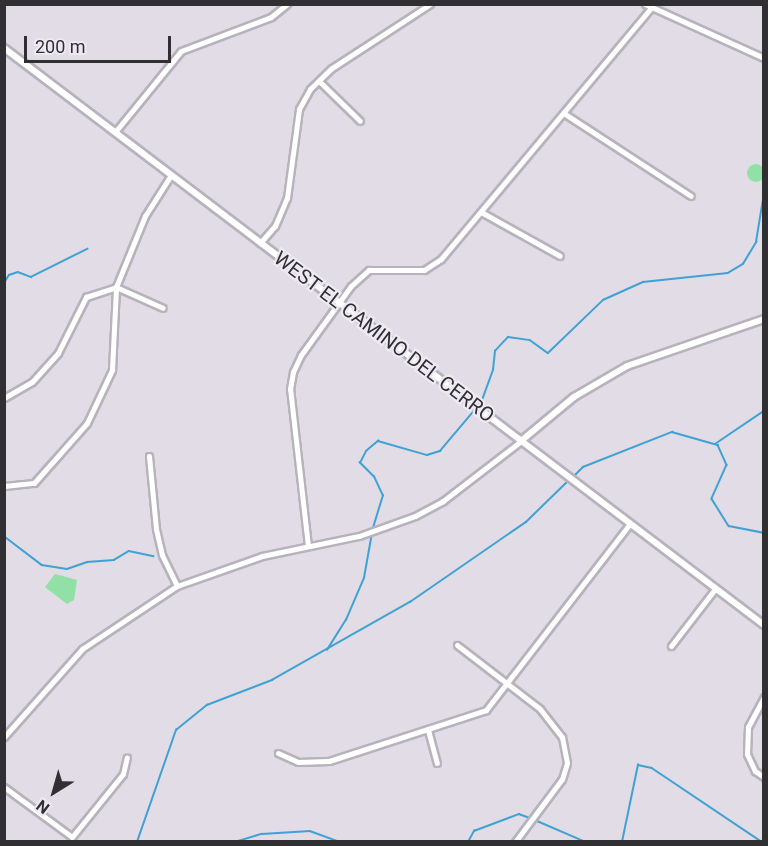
<!DOCTYPE html>
<style>
body{margin:0}
#map{position:relative;width:768px;height:846px;overflow:hidden;background:#e1dce6;font-family:Roboto,sans-serif}
div>[style]{position:absolute}
[style*='--x']{left:calc(var(--x)*1px);top:calc(var(--y)*1px);width:calc(var(--w)*1px);rotate:calc(var(--a)*1deg)}
.green>*{inset:0;background:#91e0a5}
.round{border-radius:50%}
.stream>*{height:1.5px;margin:-0.75px;padding:0 0.75px;transform-origin:0.75px;border-radius:0.75px;background:#40a2d4}
.roads{filter:drop-shadow(2px 0 #b7b2bb) drop-shadow(-2px 0 #b7b2bb) drop-shadow(0 2px #b7b2bb) drop-shadow(0 -2px #b7b2bb)}
.minor>*{height:5px;margin:-2.5px;padding:0 2.5px;transform-origin:2.5px;border-radius:2.5px;background:#fff}
.tertiary>*{height:6px;margin:-3px;padding:0 3px;transform-origin:3px;border-radius:3px;background:#fff}
span{translate:-50% -50%;white-space:nowrap;text-align:center;line-height:1.15;-webkit-text-stroke:4.5px #eeeaf3;paint-order:stroke}
.street-label{font-size:20px;color:#302f32}
.frame{position:absolute;inset:0;border:6px solid #302f32;pointer-events:none}
.north{position:absolute;left:24px;top:762px;width:60px;height:60px;-webkit-text-stroke:4px #eeeaf3;paint-order:stroke;rotate:217deg;font-size:16px;font-weight:700;line-height:24px;text-align:center;color:#302f32}
.north::after{content:'';display:block;margin:auto;width:21px;height:27px;background:#302f32;clip-path:polygon(50% 0,100% 100%,50% 72%,0 100%)}
.scale{position:absolute;left:24px;top:36px;width:147px;height:27px;box-sizing:border-box;border:3px solid #302f32;border-top:0;padding-left:8px;font-size:18px;line-height:21px;white-space:nowrap;color:#302f32;-webkit-text-stroke:4px #eeeaf3;paint-order:stroke}
</style>
<div id="map">
<div class="green">
<i class="round" style="left:747px;top:164px;width:18px;height:18px"></i>
<i style="clip-path:polygon(55px 574px,77px 580px,74px 600px,67px 604px,45px 587px)"></i>
</div>
<div class="stream">
<i style="--x:4;--y:283;--w:9;--a:-58"></i>
<i style="--x:9;--y:275;--w:9;--a:-18"></i>
<i style="--x:18;--y:272;--w:14;--a:21"></i>
<i style="--x:31;--y:277;--w:63;--a:-26.6"></i>
<i style="--x:481;--y:403;--w:35;--a:-70"></i>
<i style="--x:493;--y:370;--w:19;--a:-84"></i>
<i style="--x:495;--y:351;--w:19;--a:-47"></i>
<i style="--x:508;--y:337;--w:22;--a:8"></i>
<i style="--x:530;--y:340;--w:22;--a:36"></i>
<i style="--x:548;--y:353;--w:76;--a:-43.9"></i>
<i style="--x:603;--y:300;--w:44;--a:-24.2"></i>
<i style="--x:643;--y:282;--w:85;--a:-6"></i>
<i style="--x:728;--y:273;--w:17;--a:-31"></i>
<i style="--x:743;--y:264;--w:26;--a:-59"></i>
<i style="--x:756;--y:242;--w:50;--a:-80.7"></i>
<i style="--x:715;--y:444;--w:59;--a:-34"></i>
<i style="--x:573;--y:477;--w:14;--a:-45"></i>
<i style="--x:583;--y:467;--w:96;--a:-21.5"></i>
<i style="--x:672;--y:432;--w:48;--a:15.8"></i>
<i style="--x:718;--y:445;--w:22;--a:66"></i>
<i style="--x:727;--y:465;--w:37;--a:114"></i>
<i style="--x:712;--y:499;--w:32;--a:58"></i>
<i style="--x:729;--y:526;--w:36;--a:11"></i>
<i style="--x:373;--y:528;--w:34;--a:-73"></i>
<i style="--x:383;--y:496;--w:21;--a:-115"></i>
<i style="--x:374;--y:477;--w:20;--a:-135"></i>
<i style="--x:360;--y:463;--w:13;--a:-63"></i>
<i style="--x:366;--y:451;--w:16;--a:-40"></i>
<i style="--x:378;--y:441;--w:51;--a:15.9"></i>
<i style="--x:427;--y:455;--w:14;--a:-17"></i>
<i style="--x:440;--y:451;--w:50;--a:-49.9"></i>
<i style="--x:4;--y:536;--w:48;--a:37.3"></i>
<i style="--x:42;--y:565;--w:25;--a:9"></i>
<i style="--x:67;--y:569;--w:21;--a:-19"></i>
<i style="--x:87;--y:562;--w:27;--a:-4"></i>
<i style="--x:114;--y:560;--w:17;--a:-31"></i>
<i style="--x:129;--y:551;--w:25;--a:12"></i>
<i style="--x:327;--y:650;--w:36;--a:-58"></i>
<i style="--x:346;--y:620;--w:46;--a:-66.8"></i>
<i style="--x:364;--y:578;--w:46;--a:-79.9"></i>
<i style="--x:535;--y:820;--w:56;--a:23.3"></i>
<i style="--x:137;--y:842;--w:119;--a:-70.8"></i>
<i style="--x:176;--y:730;--w:40;--a:-39"></i>
<i style="--x:207;--y:705;--w:70;--a:-21"></i>
<i style="--x:272;--y:680;--w:159;--a:-29.5"></i>
<i style="--x:410;--y:602;--w:141;--a:-34.6"></i>
<i style="--x:526;--y:522;--w:60;--a:-44.3"></i>
<i style="--x:235;--y:842;--w:28;--a:-17"></i>
<i style="--x:262;--y:834;--w:48;--a:-3.6"></i>
<i style="--x:310;--y:831;--w:32;--a:20"></i>
<i style="--x:468;--y:842;--w:13;--a:-61"></i>
<i style="--x:474;--y:831;--w:48;--a:-20.7"></i>
<i style="--x:519;--y:814;--w:12;--a:20"></i>
<i style="--x:622;--y:842;--w:79;--a:-78.3"></i>
<i style="--x:638;--y:765;--w:14;--a:12"></i>
<i style="--x:652;--y:768;--w:133;--a:33.9"></i>
</div>
<div class="roads">
<div class="minor">
<i style="--x:645;--y:4;--w:131;--a:24.4"></i>
<i style="--x:319;--y:81;--w:57;--a:44.3"></i>
<i style="--x:565;--y:114;--w:150;--a:33.1"></i>
<i style="--x:115;--y:132;--w:104;--a:-50.8"></i>
<i style="--x:181;--y:51;--w:96;--a:-20.7"></i>
<i style="--x:271;--y:17;--w:21;--a:-39"></i>
<i style="--x:481;--y:212;--w:90;--a:29.1"></i>
<i style="--x:260;--y:243;--w:23;--a:-49"></i>
<i style="--x:275;--y:226;--w:30;--a:-67"></i>
<i style="--x:287;--y:198;--w:90;--a:-82.3"></i>
<i style="--x:299;--y:109;--w:23;--a:-61"></i>
<i style="--x:310;--y:89;--w:30;--a:-44"></i>
<i style="--x:332;--y:68;--w:117;--a:-33.1"></i>
<i style="--x:4;--y:398;--w:32;--a:-30"></i>
<i style="--x:32;--y:382;--w:39;--a:-48"></i>
<i style="--x:58;--y:353;--w:63;--a:-63.4"></i>
<i style="--x:86;--y:297;--w:32;--a:-18"></i>
<i style="--x:116;--y:287;--w:51;--a:24.1"></i>
<i style="--x:149;--y:456;--w:73;--a:84.5"></i>
<i style="--x:156;--y:529;--w:27;--a:77"></i>
<i style="--x:162;--y:555;--w:34;--a:64"></i>
<i style="--x:4;--y:486;--w:30;--a:-6"></i>
<i style="--x:34;--y:483;--w:80;--a:-48.5"></i>
<i style="--x:87;--y:423;--w:59;--a:-64.7"></i>
<i style="--x:112;--y:370;--w:83;--a:-87.2"></i>
<i style="--x:116;--y:287;--w:77;--a:-67.8"></i>
<i style="--x:145;--y:216;--w:49;--a:-57.6"></i>
<i style="--x:308;--y:546;--w:158;--a:-96.5"></i>
<i style="--x:290;--y:389;--w:17;--a:-80"></i>
<i style="--x:293;--y:372;--w:19;--a:-65"></i>
<i style="--x:301;--y:355;--w:85;--a:-54.1"></i>
<i style="--x:351;--y:286;--w:24;--a:-42"></i>
<i style="--x:369;--y:270;--w:55;--a:0"></i>
<i style="--x:424;--y:270;--w:20;--a:-33"></i>
<i style="--x:441;--y:259;--w:326;--a:-50.1"></i>
<i style="--x:457;--y:645;--w:105;--a:37.6"></i>
<i style="--x:540;--y:709;--w:36;--a:52"></i>
<i style="--x:562;--y:737;--w:26;--a:79"></i>
<i style="--x:567;--y:763;--w:17;--a:107"></i>
<i style="--x:562;--y:779;--w:79;--a:126.7"></i>
<i style="--x:671;--y:646;--w:72;--a:-52.3"></i>
<i style="--x:764;--y:697;--w:34;--a:118"></i>
<i style="--x:748;--y:727;--w:27;--a:92"></i>
<i style="--x:747;--y:754;--w:19;--a:65"></i>
<i style="--x:755;--y:771;--w:11;--a:34"></i>
<i style="--x:428;--y:730;--w:34;--a:75"></i>
<i style="--x:4;--y:737;--w:118;--a:-48.4"></i>
<i style="--x:82;--y:649;--w:114;--a:-33.6"></i>
<i style="--x:177;--y:586;--w:90;--a:-19.4"></i>
<i style="--x:262;--y:556;--w:99;--a:-11.7"></i>
<i style="--x:359;--y:536;--w:59;--a:-19.7"></i>
<i style="--x:415;--y:516;--w:32;--a:-28"></i>
<i style="--x:443;--y:501;--w:98;--a:-37.6"></i>
<i style="--x:278;--y:753;--w:22;--a:24"></i>
<i style="--x:298;--y:762;--w:31;--a:-2"></i>
<i style="--x:329;--y:761;--w:165;--a:-18"></i>
<i style="--x:486;--y:710;--w:235;--a:-52.3"></i>
<i style="--x:4;--y:787;--w:84;--a:36.3"></i>
<i style="--x:72;--y:837;--w:81;--a:-51"></i>
<i style="--x:123;--y:774;--w:17;--a:-77"></i>
</div>
<div class="tertiary">
<i style="--x:4;--y:48;--w:954;--a:37.21"></i>
<i style="--x:521;--y:441;--w:69;--a:-39.7"></i>
<i style="--x:574;--y:397;--w:61;--a:-30.3"></i>
<i style="--x:627;--y:366;--w:145;--a:-18.9"></i>
</div>
</div>
<div class="street-label">
<span style="left:384px;top:337px;rotate:37deg">WEST EL CAMINO DEL CERRO</span>
</div>
<div class="frame"></div>
<div class="north">N</div>
<div class="scale">200 m</div>
</div>
